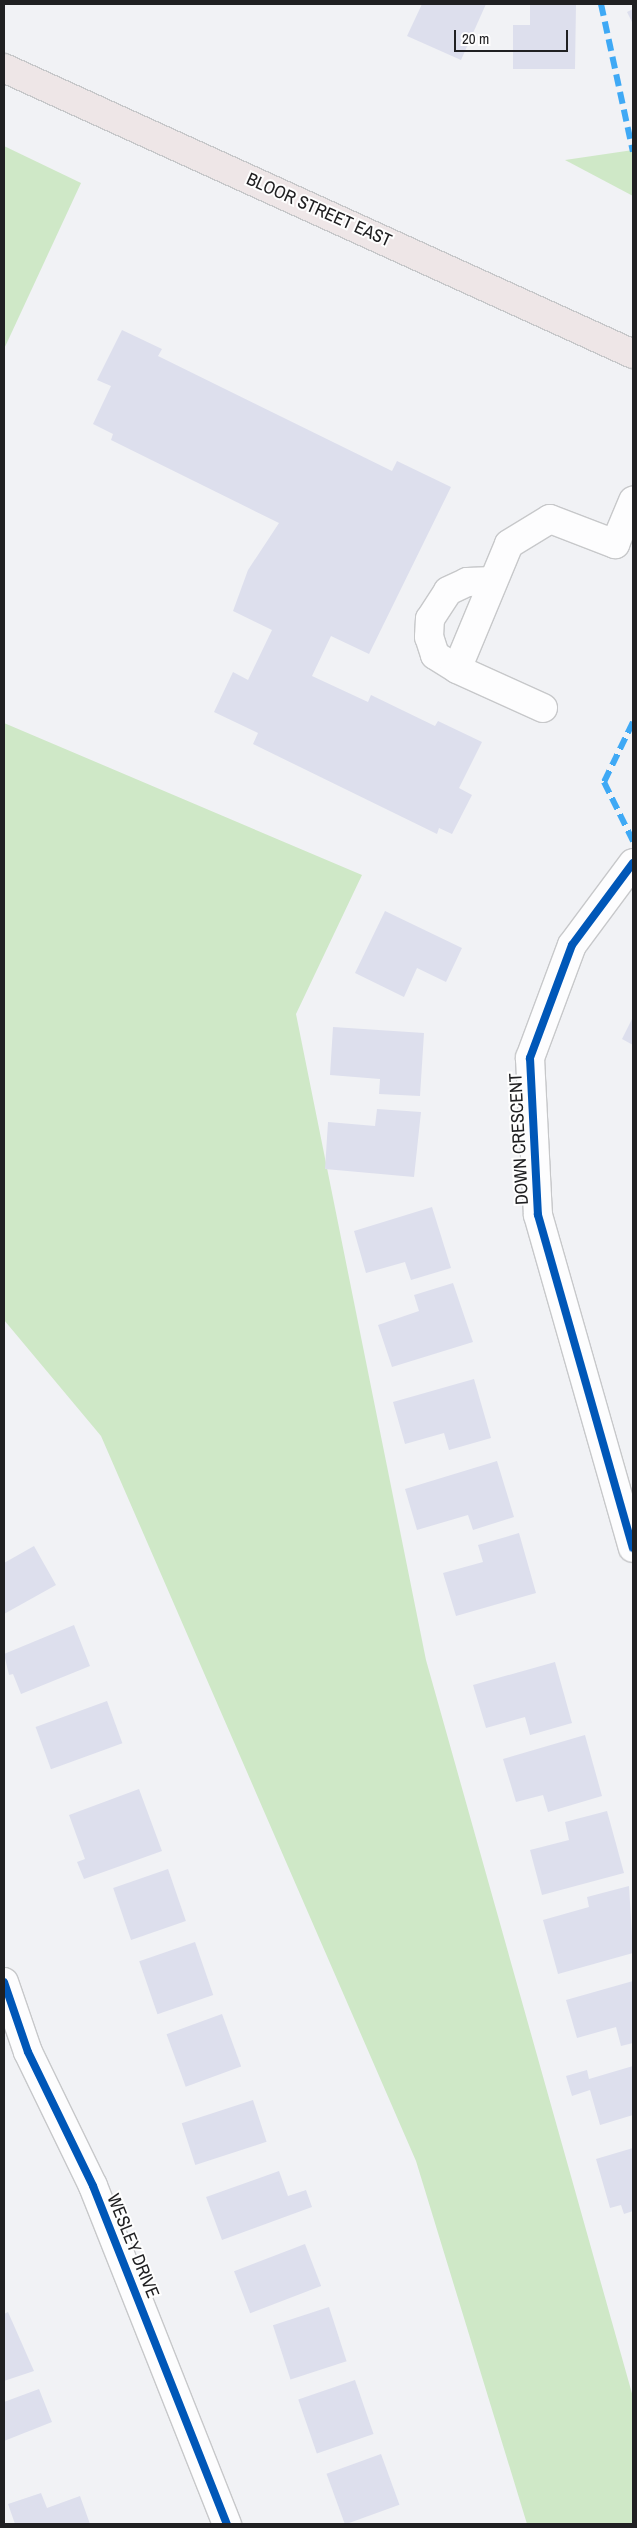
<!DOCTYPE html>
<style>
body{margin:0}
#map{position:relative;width:637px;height:2528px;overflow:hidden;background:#f1f2f5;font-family:"Archivo Narrow",sans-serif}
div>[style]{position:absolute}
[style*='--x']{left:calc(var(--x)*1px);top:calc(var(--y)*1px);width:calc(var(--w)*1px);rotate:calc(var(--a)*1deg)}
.green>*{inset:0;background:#cfe8c7}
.building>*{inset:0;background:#dddfed;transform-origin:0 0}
.roads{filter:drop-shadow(1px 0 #c7c8ca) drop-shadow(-1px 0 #c7c8ca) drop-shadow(0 1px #c7c8ca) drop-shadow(0 -1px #c7c8ca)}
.minor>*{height:28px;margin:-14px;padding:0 14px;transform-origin:14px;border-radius:14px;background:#fdfdfe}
.major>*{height:28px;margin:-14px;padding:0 14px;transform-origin:14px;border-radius:14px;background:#eee6e7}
.quiet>*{height:6px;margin-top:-3px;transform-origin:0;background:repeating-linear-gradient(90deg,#3fa9f5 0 12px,transparent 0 18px)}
.cycleway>*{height:8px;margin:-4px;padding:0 4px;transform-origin:4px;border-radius:4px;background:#0057b8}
span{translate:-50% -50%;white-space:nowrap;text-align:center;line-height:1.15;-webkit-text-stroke:4px #fefefe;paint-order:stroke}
.street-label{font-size:18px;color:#202022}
.frame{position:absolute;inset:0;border:5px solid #202022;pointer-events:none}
.scale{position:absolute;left:454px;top:30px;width:114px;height:22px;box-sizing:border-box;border:2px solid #202022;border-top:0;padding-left:6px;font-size:15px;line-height:18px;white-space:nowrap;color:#202022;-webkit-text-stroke:4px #fefefe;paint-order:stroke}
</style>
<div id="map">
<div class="green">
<i style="clip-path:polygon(4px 146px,81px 183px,4px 349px)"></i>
<i style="clip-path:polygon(633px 150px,633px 196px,565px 160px)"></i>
<i style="clip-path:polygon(4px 723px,362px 875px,296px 1014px,426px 1660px,633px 2397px,633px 2524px,527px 2524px,416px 2161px,101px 1436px,4px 1320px)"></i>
</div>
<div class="building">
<i style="clip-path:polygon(422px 4px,486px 4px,461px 60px,407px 36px)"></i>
<i style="clip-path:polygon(530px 4px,576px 4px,575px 69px,513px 69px,513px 25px,530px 25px)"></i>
<i style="clip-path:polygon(633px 9px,633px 24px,627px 12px)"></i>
<i style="clip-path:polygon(122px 330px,162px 349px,158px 356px,392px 471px,397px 461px,451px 487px,369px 654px,331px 636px,312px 676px,368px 702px,371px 695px,435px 726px,438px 721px,482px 742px,459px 788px,472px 795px,452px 834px,439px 828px,437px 834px,253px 744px,258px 733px,214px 712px,233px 672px,248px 680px,272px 630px,233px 611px,248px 570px,279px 523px,111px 440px,113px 434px,93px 424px,111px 386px,97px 380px)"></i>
<i style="clip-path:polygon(385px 911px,462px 948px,446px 982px,417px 968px,404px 997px,355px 973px)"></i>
<i style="clip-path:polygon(633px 1017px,633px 1045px,622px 1039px)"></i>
<i style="clip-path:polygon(333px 1027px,424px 1033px,420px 1096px,379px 1094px,380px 1079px,330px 1075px)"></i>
<i style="clip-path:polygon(377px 1109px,421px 1112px,414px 1177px,325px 1169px,328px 1122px,375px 1126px)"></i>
<i style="clip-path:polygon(432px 1207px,451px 1268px,411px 1280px,405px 1262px,366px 1273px,354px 1231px)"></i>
<i style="clip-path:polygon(453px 1283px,473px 1342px,392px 1367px,378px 1325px,419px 1311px,414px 1295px)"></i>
<i style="clip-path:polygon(474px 1379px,491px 1438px,449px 1450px,444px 1433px,405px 1444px,393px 1402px)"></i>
<i style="clip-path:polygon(497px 1461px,514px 1517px,473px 1530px,468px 1515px,417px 1530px,405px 1489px)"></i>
<i style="clip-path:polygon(519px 1533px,536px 1593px,456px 1616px,443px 1573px,483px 1562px,478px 1545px)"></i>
<i style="clip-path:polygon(34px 1546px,56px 1585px,4px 1614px,4px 1563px)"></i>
<i style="clip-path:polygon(74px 1625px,90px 1666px,21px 1694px,13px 1674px,9px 1675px,4px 1654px)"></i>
<i style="clip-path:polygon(555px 1662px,572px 1723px,530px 1735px,525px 1717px,486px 1728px,473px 1685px)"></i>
<i style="left:107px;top:1701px;width:45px;height:76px;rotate:70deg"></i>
<i style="clip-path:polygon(585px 1735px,602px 1796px,548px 1812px,543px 1795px,516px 1802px,503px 1759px)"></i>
<i style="clip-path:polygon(139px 1789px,162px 1851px,84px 1879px,77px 1862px,85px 1859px,69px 1815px)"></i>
<i style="clip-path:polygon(607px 1811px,624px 1873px,542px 1895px,530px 1850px,569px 1840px,565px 1822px)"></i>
<i style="left:168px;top:1869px;width:55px;height:58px;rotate:71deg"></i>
<i style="clip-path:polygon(629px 1886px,633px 1953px,558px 1974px,543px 1920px,589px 1907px,587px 1897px)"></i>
<i style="left:195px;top:1942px;width:56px;height:59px;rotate:71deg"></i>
<i style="clip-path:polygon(633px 1981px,633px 2043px,621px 2046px,616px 2027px,577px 2038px,566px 2000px)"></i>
<i style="left:222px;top:2014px;width:56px;height:59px;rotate:70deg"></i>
<i style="clip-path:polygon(633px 2066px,633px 2115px,600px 2125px,590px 2090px,572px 2096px,566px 2076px,587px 2070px,589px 2079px)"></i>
<i style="left:253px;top:2100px;width:44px;height:75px;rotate:72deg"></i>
<i style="clip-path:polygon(633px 2148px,633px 2211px,624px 2214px,621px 2205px,610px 2208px,596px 2159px)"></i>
<i style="clip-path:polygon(279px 2171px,288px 2196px,306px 2190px,312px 2207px,222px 2240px,206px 2197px)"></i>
<i style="left:305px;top:2244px;width:45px;height:76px;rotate:69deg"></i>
<i style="left:329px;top:2307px;width:57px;height:59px;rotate:72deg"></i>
<i style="clip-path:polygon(8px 2312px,34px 2371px,4px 2381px,4px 2314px)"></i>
<i style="left:355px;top:2380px;width:57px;height:60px;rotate:71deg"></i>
<i style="clip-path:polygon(39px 2389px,52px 2422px,4px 2441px,4px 2402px)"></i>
<i style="left:381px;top:2454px;width:54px;height:58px;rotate:70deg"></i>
<i style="clip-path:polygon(41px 2493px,47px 2508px,80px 2496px,90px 2524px,15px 2524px,8px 2504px)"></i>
</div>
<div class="roads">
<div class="minor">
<i style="--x:457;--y:669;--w:26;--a:-148"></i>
<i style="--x:435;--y:655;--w:19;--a:-108"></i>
<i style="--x:429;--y:637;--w:18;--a:-87"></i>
<i style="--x:430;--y:619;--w:33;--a:-57"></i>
<i style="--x:448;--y:591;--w:21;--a:-25"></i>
<i style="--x:467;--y:582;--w:26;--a:-2"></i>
<i style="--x:543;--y:708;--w:94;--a:-155.6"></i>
<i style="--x:457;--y:669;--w:135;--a:-67.4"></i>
<i style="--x:509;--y:544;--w:48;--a:-31.4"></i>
<i style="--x:550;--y:519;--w:70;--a:21"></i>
<i style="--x:615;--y:544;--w:47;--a:-67.3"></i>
<i style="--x:633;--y:863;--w:102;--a:126.6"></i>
<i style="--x:572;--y:945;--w:121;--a:110.4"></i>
<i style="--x:530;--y:1058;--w:157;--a:87.1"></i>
<i style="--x:538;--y:1215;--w:346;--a:74.1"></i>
<i style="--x:4;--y:1982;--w:74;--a:71.1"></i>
<i style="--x:28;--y:2052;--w:149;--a:64.1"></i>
<i style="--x:93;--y:2186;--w:364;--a:68.4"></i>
</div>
<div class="major">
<i style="--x:4;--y:68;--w:691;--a:24.45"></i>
</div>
</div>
<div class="quiet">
<i style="--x:601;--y:4;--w:151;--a:77.8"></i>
<i style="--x:633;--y:722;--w:67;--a:115.8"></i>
<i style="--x:604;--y:782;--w:66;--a:63.8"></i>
</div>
<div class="cycleway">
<i style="--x:633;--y:863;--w:102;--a:126.6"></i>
<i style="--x:572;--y:945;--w:121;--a:110.4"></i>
<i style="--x:530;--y:1058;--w:157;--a:87.1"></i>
<i style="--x:538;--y:1215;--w:346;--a:74.1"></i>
<i style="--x:4;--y:1982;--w:74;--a:71.1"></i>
<i style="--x:28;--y:2052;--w:149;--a:64.1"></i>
<i style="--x:93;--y:2186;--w:364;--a:68.4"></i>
</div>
<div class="street-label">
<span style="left:319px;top:210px;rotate:24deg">BLOOR STREET EAST</span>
<span style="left:519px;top:1139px;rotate:-93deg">DOWN CRESCENT</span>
<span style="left:133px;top:2246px;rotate:68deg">WESLEY DRIVE</span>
</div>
<div class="frame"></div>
<div class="scale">20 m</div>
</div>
